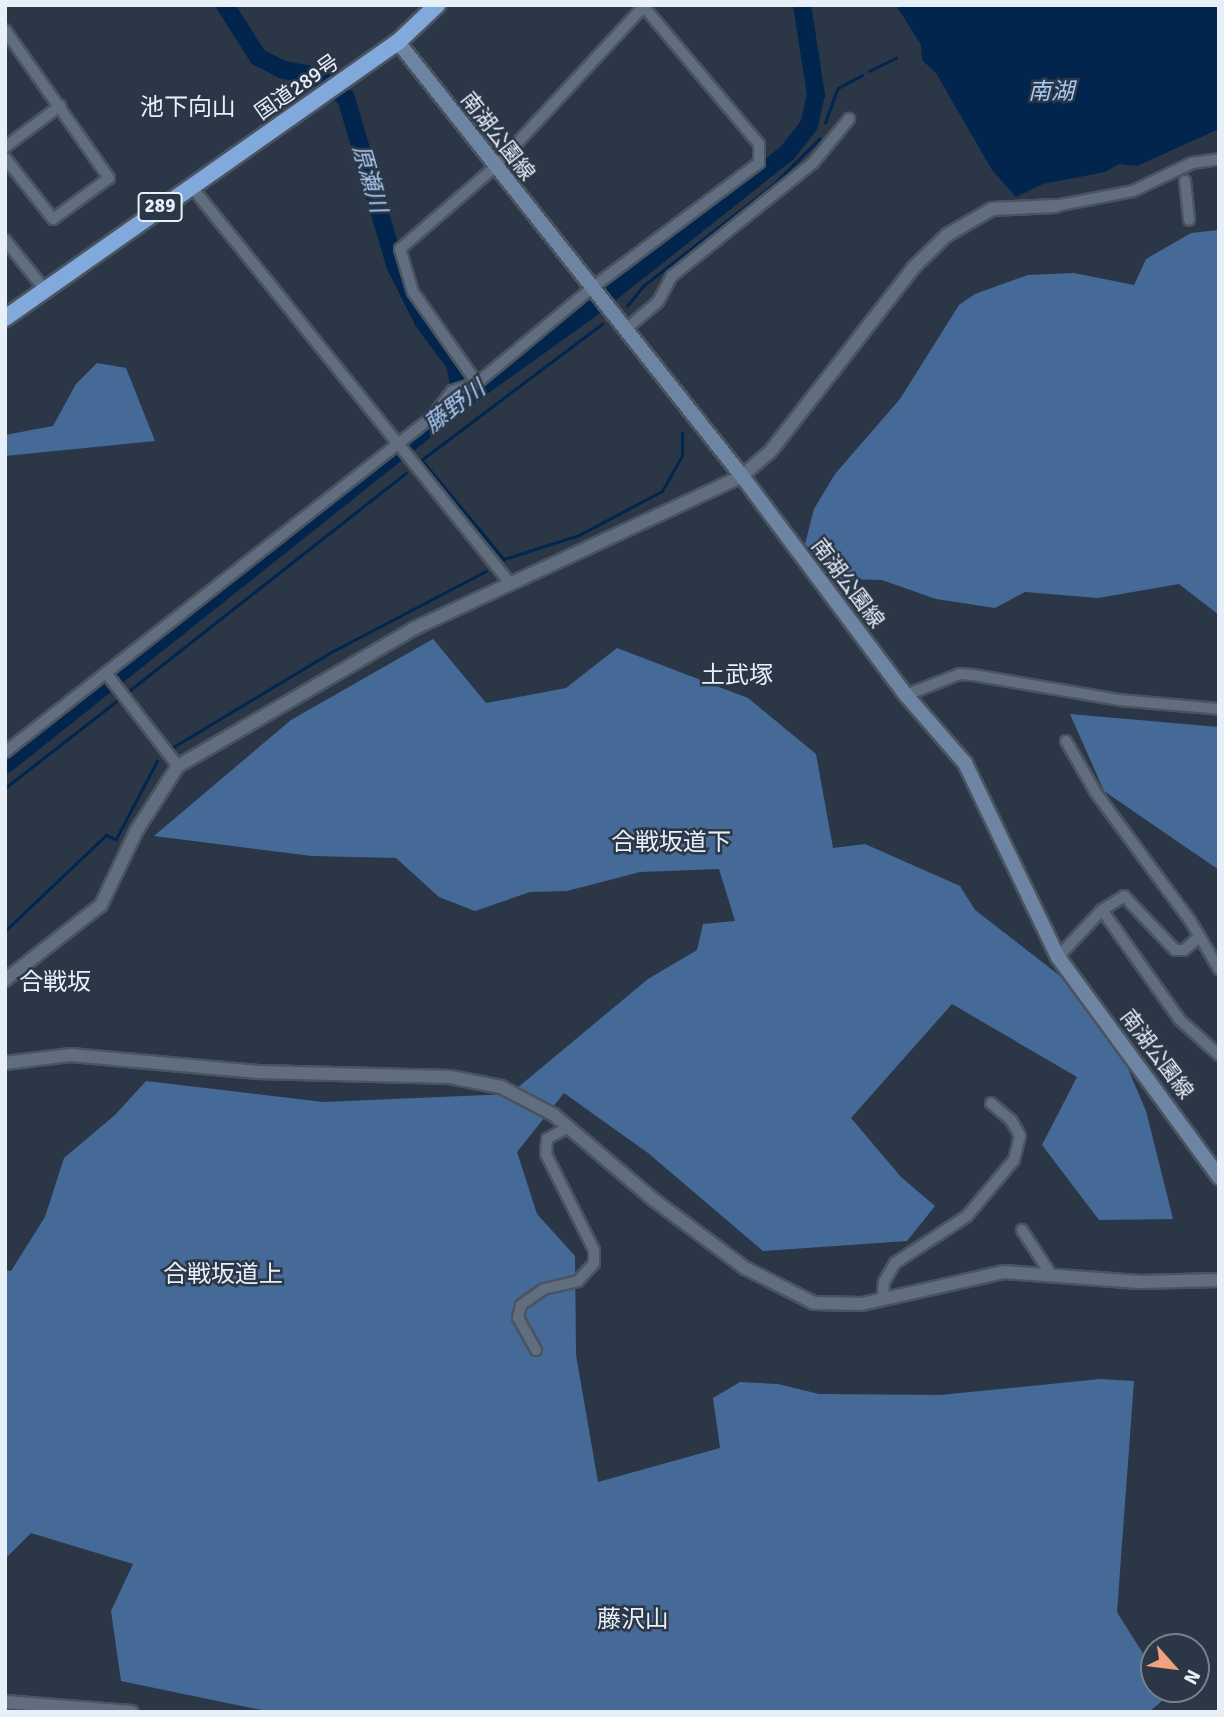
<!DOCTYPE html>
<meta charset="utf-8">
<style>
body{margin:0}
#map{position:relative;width:1224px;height:1717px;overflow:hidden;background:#2b3746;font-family:Signika,"Noto Sans JP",sans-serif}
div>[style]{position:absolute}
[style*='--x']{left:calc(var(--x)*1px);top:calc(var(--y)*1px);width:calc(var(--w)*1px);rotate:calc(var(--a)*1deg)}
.forest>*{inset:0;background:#466a98}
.water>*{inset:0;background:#02254e}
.stream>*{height:2.5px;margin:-1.25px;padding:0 1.25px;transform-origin:1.25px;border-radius:1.25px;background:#02254e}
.river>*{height:18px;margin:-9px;padding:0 9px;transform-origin:9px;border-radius:9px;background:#02254e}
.roads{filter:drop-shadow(2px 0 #4a5461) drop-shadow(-2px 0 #4a5461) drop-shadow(0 2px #4a5461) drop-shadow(0 -2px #4a5461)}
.minor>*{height:10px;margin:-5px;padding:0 5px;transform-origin:5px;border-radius:5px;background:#616e7f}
.tertiary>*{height:12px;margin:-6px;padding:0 6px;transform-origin:6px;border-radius:6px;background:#616e7f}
.secondary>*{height:14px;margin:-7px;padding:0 7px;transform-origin:7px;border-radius:7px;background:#6d84a2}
.trunk>*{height:16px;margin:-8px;padding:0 8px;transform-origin:8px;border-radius:8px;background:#82a9dc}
span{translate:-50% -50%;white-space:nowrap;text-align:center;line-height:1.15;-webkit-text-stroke:5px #2b3746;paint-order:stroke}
.shield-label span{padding:2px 5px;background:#2b3746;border:2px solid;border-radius:5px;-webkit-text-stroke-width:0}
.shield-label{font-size:19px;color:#e7eff8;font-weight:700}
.street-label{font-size:21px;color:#e7eff8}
.water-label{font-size:23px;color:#a8c8f2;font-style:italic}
.quarter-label{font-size:24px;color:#e7eff8}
.frame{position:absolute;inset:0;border:7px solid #e7eff8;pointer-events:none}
.north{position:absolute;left:1140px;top:1633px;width:70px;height:70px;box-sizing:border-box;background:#2b3746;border:2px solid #76818d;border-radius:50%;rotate:118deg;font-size:19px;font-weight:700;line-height:28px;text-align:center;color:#e7eff8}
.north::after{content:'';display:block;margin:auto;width:24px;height:32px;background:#f1a17d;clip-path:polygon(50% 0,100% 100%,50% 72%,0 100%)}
</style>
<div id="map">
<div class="forest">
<i style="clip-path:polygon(1219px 230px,1219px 615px,1179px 584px,1098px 598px,1025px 592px,995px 608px,936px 599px,882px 580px,840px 579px,805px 544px,814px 509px,835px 474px,900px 399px,959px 305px,975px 294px,1028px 275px,1074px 273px,1134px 285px,1146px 259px,1191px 233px)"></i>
<i style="clip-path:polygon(97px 363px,126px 368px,155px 441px,5px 456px,5px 435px,53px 426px,76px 384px)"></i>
<i style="clip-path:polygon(433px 639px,486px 703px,566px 688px,617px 648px,748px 698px,816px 754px,833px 848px,865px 844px,960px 886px,975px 910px,1086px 996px,1108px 1022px,1146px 1111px,1173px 1219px,1099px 1220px,1042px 1145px,1077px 1077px,952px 1004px,851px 1118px,901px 1177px,935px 1206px,907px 1241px,763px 1251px,648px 1153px,564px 1093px,517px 1152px,537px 1214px,575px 1256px,576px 1355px,598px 1482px,720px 1448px,713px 1398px,740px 1382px,778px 1384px,819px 1394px,940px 1395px,1100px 1379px,1134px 1381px,1117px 1612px,1154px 1671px,1154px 1689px,1165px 1689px,1169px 1695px,1149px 1712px,271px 1712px,121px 1681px,111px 1611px,133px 1564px,31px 1533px,5px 1559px,5px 1270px,11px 1271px,45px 1217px,64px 1158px,115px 1115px,146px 1081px,323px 1102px,510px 1094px,648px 979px,697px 950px,703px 924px,735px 921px,719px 869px,640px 872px,567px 891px,530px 892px,475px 911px,439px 897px,396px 858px,312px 856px,154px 836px,291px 720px)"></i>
<i style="clip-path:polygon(1070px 714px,1219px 727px,1219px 870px,1104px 791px)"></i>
</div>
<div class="water">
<i style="clip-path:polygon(896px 5px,1219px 5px,1219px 129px,1137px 166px,1119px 164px,1105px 172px,1043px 184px,1016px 197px,992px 170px,936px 73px,922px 60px,921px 45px)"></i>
</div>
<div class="stream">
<i style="--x:869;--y:71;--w:30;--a:-26"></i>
<i style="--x:825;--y:123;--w:37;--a:-70"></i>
<i style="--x:838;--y:88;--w:27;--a:-28"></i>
<i style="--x:627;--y:306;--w:26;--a:-51"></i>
<i style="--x:643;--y:286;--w:166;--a:-37.9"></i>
<i style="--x:774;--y:184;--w:64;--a:-45"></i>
<i style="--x:422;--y:460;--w:129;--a:50.4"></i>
<i style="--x:504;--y:559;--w:79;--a:-17.7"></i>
<i style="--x:579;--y:535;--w:94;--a:-27.9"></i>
<i style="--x:662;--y:491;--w:40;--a:-60.3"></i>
<i style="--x:682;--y:456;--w:23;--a:-90"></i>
<i style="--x:420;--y:461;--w:228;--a:-37"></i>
<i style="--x:125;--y:694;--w:357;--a:-38.2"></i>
<i style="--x:170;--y:749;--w:192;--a:-31"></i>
<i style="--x:335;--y:650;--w:170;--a:-27.6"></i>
<i style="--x:5;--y:788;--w:143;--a:-37.9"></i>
<i style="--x:5;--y:931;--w:139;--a:-43.5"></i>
<i style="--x:106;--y:835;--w:11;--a:22"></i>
<i style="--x:116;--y:839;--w:88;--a:-62.3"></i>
</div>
<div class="river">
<i style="--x:225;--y:5;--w:62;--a:57.6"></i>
<i style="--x:258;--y:57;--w:29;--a:27"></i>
<i style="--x:284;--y:70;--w:34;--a:10"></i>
<i style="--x:317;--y:76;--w:36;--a:37"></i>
<i style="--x:346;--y:98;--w:174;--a:73.6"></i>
<i style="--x:395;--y:265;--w:63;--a:63.4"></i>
<i style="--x:423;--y:321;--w:54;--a:53.3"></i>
<i style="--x:455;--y:364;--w:38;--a:79"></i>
<i style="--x:5;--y:765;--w:584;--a:-38.54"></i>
<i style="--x:462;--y:401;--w:156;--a:-35.6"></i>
<i style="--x:589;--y:310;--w:254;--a:-38.4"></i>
<i style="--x:788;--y:152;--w:34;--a:-52"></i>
<i style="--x:809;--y:125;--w:31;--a:-77"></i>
<i style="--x:816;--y:95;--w:91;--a:-98.8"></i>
</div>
<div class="roads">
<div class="minor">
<i style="--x:5;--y:30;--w:181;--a:54.9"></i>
<i style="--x:109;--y:178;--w:69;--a:143.8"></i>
<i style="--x:53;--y:219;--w:78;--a:-128.2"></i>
<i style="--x:5;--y:147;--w:69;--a:-36.7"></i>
<i style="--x:1185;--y:181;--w:39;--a:84"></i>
<i style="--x:191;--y:186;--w:509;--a:51.22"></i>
<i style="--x:1055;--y:206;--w:79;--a:-10.9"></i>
<i style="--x:1133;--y:191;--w:65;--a:-25.4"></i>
<i style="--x:1192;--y:163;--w:27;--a:-8"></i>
<i style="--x:5;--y:240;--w:64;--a:51.3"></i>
<i style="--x:626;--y:329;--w:42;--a:-40.2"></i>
<i style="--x:658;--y:302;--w:30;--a:-62"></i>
<i style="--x:672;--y:276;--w:181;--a:-38.7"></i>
<i style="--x:813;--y:163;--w:57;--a:-50.7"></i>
<i style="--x:477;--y:383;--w:111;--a:-125.1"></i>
<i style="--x:413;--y:292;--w:45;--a:-106.8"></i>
<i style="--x:400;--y:249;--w:125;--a:-40.8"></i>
<i style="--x:495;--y:167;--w:221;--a:-47.2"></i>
<i style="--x:106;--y:673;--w:118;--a:52.3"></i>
<i style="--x:906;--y:695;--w:58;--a:-21.3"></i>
<i style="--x:960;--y:674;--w:13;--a:4"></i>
<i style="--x:973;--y:675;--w:148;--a:9.7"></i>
<i style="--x:1119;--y:700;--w:100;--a:5.1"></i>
<i style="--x:1066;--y:741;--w:60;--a:60"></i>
<i style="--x:1096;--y:793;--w:160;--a:53.6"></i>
<i style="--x:1191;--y:922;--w:55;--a:59.2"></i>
<i style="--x:5;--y:752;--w:541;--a:-38.1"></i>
<i style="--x:431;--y:418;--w:34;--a:-52"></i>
<i style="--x:452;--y:391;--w:26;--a:-18"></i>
<i style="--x:477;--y:383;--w:151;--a:-39.6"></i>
<i style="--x:593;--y:287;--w:207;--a:-36.8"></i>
<i style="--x:759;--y:163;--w:19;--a:-90"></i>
<i style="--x:759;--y:144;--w:179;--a:-130"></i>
<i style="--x:1102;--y:910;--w:135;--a:54.7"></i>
<i style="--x:1180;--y:1020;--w:52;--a:41.9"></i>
<i style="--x:1058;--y:957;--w:64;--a:-46.9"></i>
<i style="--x:1102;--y:910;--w:26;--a:-32"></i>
<i style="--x:1124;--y:896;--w:74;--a:46.6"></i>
<i style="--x:1175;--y:950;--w:9;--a:0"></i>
<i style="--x:1184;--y:950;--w:18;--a:-41"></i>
<i style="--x:1022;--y:1230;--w:51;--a:56.9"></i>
<i style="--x:883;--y:1299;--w:17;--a:-87"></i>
<i style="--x:884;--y:1282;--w:22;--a:-60"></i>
<i style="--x:895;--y:1263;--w:86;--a:-33.1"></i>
<i style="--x:967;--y:1216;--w:73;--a:-50"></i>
<i style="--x:1014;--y:1160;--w:25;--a:-76"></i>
<i style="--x:1020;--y:1136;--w:18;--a:-119"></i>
<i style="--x:1011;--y:1120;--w:26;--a:-140"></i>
<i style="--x:536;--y:1350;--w:37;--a:-119"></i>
<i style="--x:518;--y:1318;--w:13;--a:-77"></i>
<i style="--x:521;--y:1305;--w:28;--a:-35"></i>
<i style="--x:544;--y:1289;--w:35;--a:-13"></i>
<i style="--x:578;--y:1281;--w:24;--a:-48"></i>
<i style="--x:594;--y:1263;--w:13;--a:-90"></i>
<i style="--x:594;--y:1250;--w:107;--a:-116.6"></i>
<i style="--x:546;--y:1154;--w:15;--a:-86"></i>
<i style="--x:547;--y:1139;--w:25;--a:-29"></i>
</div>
<div class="tertiary">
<i style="--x:5;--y:980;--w:122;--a:-38"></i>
<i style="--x:101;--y:905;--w:83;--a:-64.4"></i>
<i style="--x:137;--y:830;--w:76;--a:-57.4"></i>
<i style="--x:178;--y:766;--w:272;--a:-30.2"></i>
<i style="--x:413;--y:629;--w:363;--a:-24.9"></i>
<i style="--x:742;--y:476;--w:37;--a:-41"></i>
<i style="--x:770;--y:452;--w:234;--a:-52.1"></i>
<i style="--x:914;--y:267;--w:46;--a:-44.1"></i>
<i style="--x:947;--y:235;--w:52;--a:-30"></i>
<i style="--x:992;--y:209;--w:63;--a:-2.7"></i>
<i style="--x:5;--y:1063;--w:66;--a:-6.9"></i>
<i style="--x:71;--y:1055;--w:188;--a:5.2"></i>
<i style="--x:258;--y:1072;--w:192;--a:1.5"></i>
<i style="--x:450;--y:1077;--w:52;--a:11.1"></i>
<i style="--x:501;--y:1087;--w:60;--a:27.8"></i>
<i style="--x:554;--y:1115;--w:131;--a:40.4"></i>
<i style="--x:654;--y:1200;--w:114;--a:36.8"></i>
<i style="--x:745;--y:1268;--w:77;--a:26.9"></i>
<i style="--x:814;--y:1303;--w:48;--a:1.2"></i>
<i style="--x:862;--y:1304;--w:146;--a:-12.7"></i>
<i style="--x:1004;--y:1272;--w:136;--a:4.2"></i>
<i style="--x:1140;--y:1282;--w:79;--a:-1.5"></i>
<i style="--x:5;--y:1702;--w:127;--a:4.5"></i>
</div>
<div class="secondary">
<i style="--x:398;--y:42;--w:554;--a:51.6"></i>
<i style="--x:742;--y:476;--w:274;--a:53.2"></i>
<i style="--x:906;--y:695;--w:90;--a:49.1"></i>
<i style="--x:965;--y:763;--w:215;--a:64.4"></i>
<i style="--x:1058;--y:957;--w:273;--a:53.8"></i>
</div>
<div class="trunk">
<i style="--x:5;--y:318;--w:480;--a:-35.1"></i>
<i style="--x:398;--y:42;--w:54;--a:-43.5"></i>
</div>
</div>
<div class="shield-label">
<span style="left:160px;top:207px">289</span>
</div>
<div class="street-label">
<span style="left:297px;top:87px;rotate:-35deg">国道289号</span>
<span style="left:498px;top:136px;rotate:52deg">南湖公園線</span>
<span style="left:848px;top:583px;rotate:53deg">南湖公園線</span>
<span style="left:1157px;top:1054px;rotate:53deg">南湖公園線</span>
</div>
<div class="water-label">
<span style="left:1051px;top:92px">南湖</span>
<span style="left:369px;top:179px;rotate:74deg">原瀬川</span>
<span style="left:455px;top:407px;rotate:-37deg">藤野川</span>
</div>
<div class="quarter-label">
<span style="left:188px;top:108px">池下向山</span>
<span style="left:737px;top:676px">土武塚</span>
<span style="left:671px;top:843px">合戦坂道下</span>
<span style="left:55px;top:983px">合戦坂</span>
<span style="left:223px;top:1275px">合戦坂道上</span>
<span style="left:633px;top:1620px">藤沢山</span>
</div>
<div class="frame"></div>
<div class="north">N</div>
</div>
